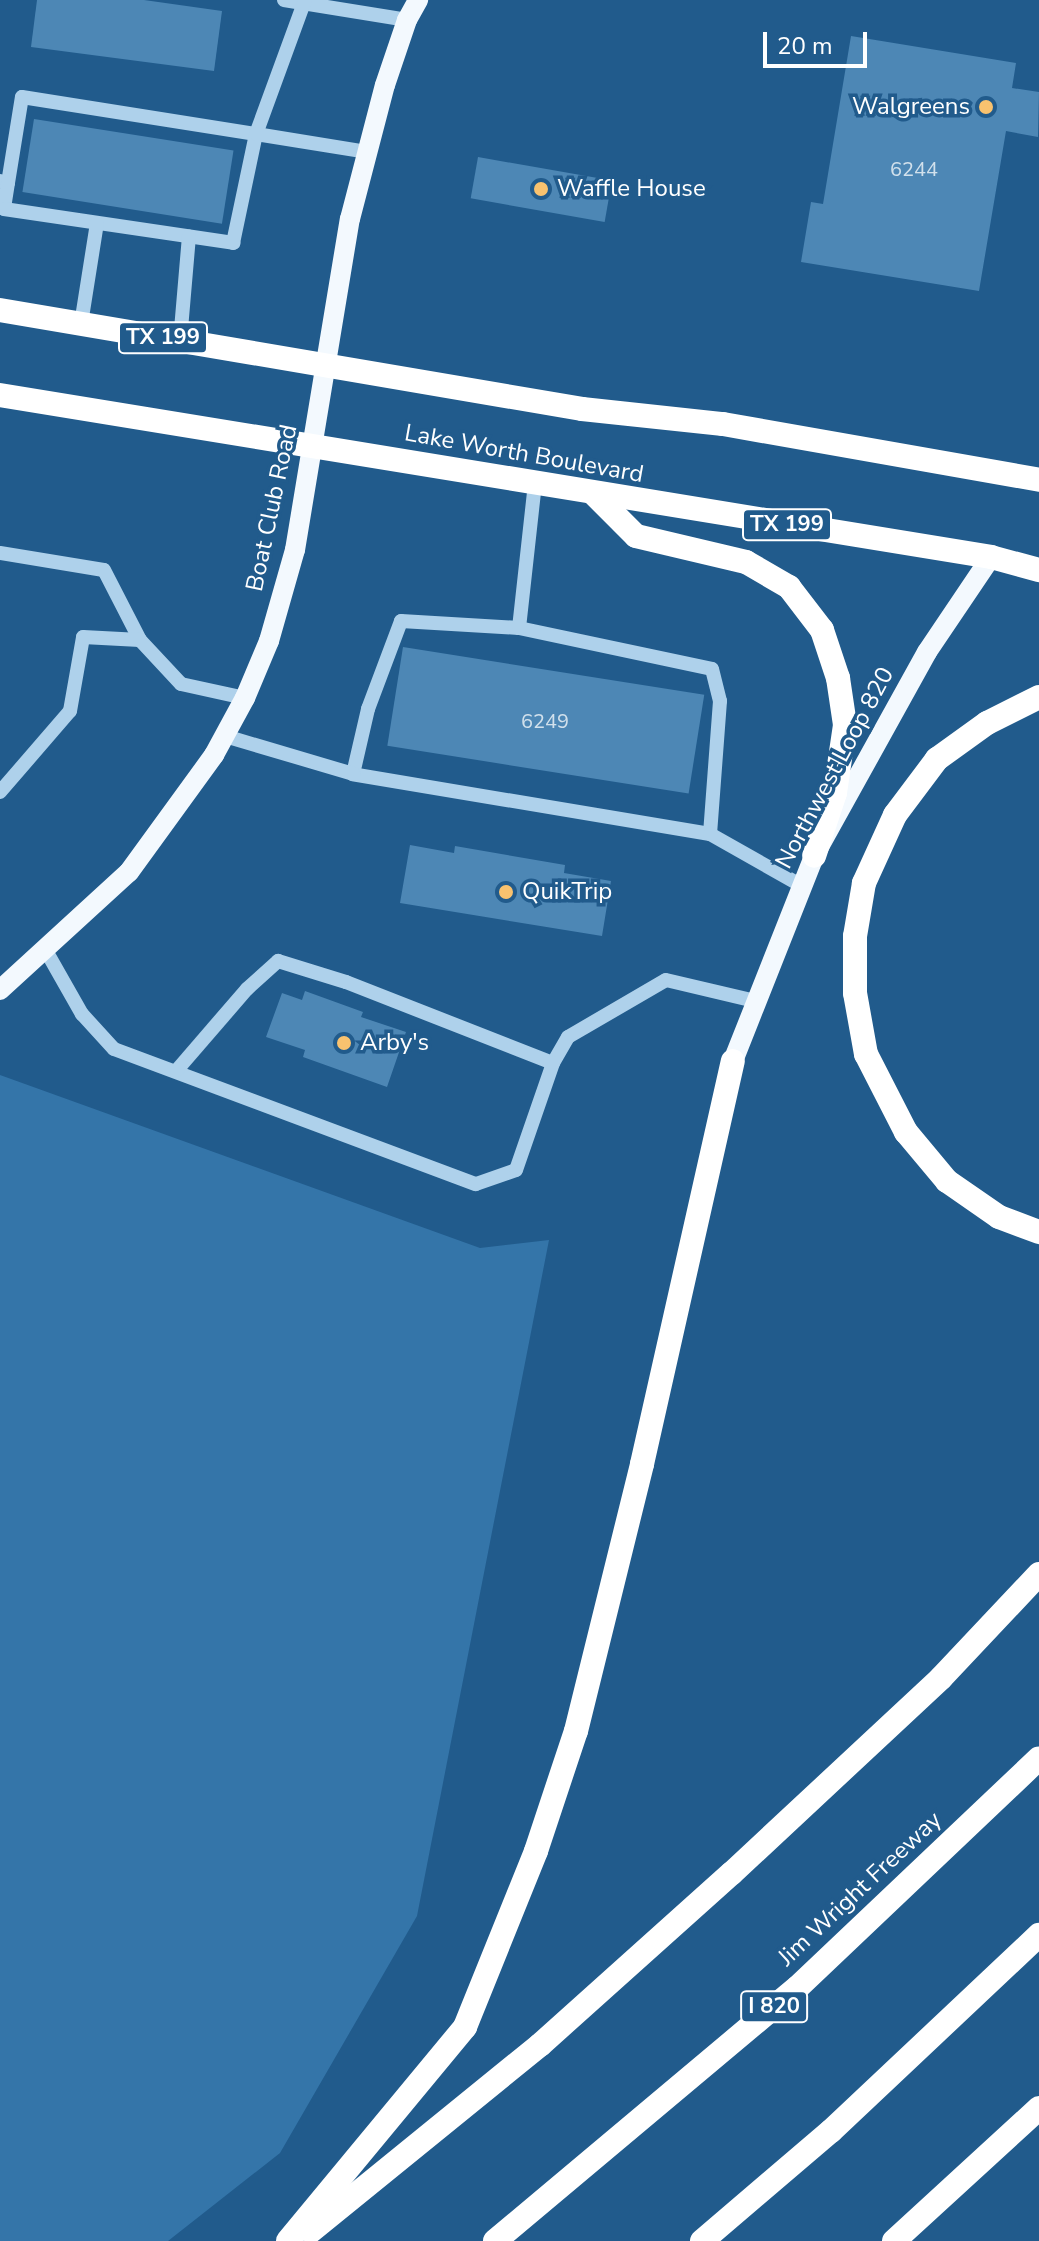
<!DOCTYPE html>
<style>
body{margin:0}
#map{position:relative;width:1039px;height:2241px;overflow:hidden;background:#215b8c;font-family:"Nunito Sans",sans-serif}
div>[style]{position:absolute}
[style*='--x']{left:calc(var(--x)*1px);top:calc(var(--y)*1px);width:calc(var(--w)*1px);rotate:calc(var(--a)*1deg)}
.green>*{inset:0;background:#3475a9}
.building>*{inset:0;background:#4d87b5;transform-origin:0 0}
.minor>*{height:14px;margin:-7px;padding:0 7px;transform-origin:7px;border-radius:7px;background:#aed1eb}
.major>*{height:20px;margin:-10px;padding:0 10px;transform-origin:10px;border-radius:10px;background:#f3f9fe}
.highway>*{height:24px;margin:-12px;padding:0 12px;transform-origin:12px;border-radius:12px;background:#fff}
.dots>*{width:22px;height:22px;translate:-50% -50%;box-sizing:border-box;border:4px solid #215b8c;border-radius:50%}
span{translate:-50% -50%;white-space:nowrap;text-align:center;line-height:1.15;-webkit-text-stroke:7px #215b8c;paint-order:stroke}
.number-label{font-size:20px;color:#d2e1ec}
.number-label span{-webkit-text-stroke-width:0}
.shield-label span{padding:2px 6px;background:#215b8c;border:2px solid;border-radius:6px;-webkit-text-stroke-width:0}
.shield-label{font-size:22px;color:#fff;font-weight:700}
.poi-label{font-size:24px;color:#fff}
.right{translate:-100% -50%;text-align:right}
.left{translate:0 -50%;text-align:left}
.street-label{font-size:24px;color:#fff}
.scale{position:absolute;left:763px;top:32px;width:104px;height:36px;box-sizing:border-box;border:4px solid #fff;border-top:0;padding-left:10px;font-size:24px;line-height:28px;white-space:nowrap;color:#fff;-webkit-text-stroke:6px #215b8c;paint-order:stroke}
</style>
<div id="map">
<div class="green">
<i style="clip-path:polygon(0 1075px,480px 1248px,549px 1240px,417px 1916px,280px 2153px,168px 2241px,0 2241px)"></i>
</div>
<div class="building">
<i style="clip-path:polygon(37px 0,144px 0,222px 11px,214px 71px,31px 47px)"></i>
<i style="clip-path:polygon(851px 36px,1016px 63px,1012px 88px,1039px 92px,1038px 137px,1006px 131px,979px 291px,801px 262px,811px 202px,823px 204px)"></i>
<i style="left:34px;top:119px;width:202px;height:74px;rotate:9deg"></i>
<i style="left:478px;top:157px;width:136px;height:42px;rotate:10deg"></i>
<i style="left:403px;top:647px;width:305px;height:100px;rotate:9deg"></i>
<i style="clip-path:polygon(410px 845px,454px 853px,455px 846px,565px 865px,564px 873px,611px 881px,602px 936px,400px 903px)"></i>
<i style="clip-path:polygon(305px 991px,363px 1012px,361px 1017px,406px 1032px,387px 1087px,303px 1057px,305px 1050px,266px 1037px,282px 993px,302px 1000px)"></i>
</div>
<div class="minor">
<i style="--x:284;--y:0;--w:125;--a:9.2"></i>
<i style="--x:0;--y:181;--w:8;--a:14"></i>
<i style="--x:8;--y:183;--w:87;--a:-80.8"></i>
<i style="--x:22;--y:97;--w:237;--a:9"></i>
<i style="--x:256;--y:134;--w:143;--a:-69.9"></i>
<i style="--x:8;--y:183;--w:26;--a:99"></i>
<i style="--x:4;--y:209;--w:232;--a:8.4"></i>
<i style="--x:233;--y:243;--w:111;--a:-78.1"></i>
<i style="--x:256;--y:134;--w:112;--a:9.2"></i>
<i style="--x:81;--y:324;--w:102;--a:-81"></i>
<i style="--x:180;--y:341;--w:105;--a:-85.1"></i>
<i style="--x:0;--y:553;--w:105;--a:9.3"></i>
<i style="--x:104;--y:570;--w:79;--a:62.8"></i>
<i style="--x:519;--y:628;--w:197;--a:12"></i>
<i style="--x:712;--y:669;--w:33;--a:76"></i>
<i style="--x:720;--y:701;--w:133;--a:94.3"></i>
<i style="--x:710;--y:834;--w:362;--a:-170.5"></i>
<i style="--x:353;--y:774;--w:67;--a:-77"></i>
<i style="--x:368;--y:709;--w:94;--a:-69.4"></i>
<i style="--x:401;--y:621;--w:118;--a:3.4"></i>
<i style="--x:519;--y:628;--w:146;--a:-83.7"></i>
<i style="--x:225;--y:736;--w:134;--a:16.5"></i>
<i style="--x:0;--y:792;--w:107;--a:-49.2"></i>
<i style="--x:70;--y:711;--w:75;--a:-80"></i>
<i style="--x:83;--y:637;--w:57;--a:3"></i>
<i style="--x:140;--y:640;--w:60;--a:47"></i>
<i style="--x:181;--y:684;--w:66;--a:12.3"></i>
<i style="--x:710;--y:834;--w:106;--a:29.5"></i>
<i style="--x:45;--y:949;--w:75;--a:60.4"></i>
<i style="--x:82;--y:1014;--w:47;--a:47.6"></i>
<i style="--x:114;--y:1049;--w:386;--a:20.5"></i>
<i style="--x:476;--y:1184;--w:42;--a:-19.3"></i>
<i style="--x:516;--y:1170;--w:113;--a:-70.9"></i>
<i style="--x:553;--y:1063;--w:30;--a:-60"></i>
<i style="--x:568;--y:1037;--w:113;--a:-30.2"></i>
<i style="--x:666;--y:980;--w:91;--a:13.3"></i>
<i style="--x:177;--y:1070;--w:107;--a:-49.2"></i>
<i style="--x:247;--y:989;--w:42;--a:-42.1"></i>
<i style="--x:278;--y:961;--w:71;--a:17.2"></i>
<i style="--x:346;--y:982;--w:222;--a:21.4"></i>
</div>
<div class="major">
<i style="--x:0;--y:990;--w:175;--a:-42.5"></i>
<i style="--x:129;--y:872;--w:145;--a:-54"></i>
<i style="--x:214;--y:755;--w:65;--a:-61.5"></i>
<i style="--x:245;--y:698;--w:62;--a:-67.2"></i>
<i style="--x:269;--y:641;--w:95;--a:-74.1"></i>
<i style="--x:295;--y:550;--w:336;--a:-80.6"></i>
<i style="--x:350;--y:219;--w:138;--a:-75.4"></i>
<i style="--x:385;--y:85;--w:69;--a:-71.3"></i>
<i style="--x:407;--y:20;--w:23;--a:-61"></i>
<i style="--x:733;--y:1061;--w:220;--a:-68.4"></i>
<i style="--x:814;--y:856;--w:233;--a:-61"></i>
<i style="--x:927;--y:652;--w:115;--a:-56"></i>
</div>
<div class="highway">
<i style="--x:0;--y:310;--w:590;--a:9.65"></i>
<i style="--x:582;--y:409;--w:142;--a:6.1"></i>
<i style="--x:723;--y:424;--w:321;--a:10"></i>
<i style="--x:0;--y:395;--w:1004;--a:9.28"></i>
<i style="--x:991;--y:557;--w:50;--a:15.2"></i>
<i style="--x:594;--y:494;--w:59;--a:45"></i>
<i style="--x:636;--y:536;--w:113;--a:13.3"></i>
<i style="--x:746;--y:562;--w:50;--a:30.2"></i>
<i style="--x:789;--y:587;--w:54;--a:52.5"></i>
<i style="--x:822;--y:630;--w:51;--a:71.6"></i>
<i style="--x:838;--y:678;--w:48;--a:81.5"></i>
<i style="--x:845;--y:725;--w:69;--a:98.4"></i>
<i style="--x:835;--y:793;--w:66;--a:108.4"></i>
<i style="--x:1039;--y:697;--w:58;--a:153.4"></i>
<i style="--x:987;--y:723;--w:62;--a:144.2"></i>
<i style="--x:937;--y:759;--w:70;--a:126.9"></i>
<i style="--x:895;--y:815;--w:75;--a:114.5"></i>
<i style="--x:864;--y:883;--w:54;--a:99.6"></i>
<i style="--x:855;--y:936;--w:57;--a:90"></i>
<i style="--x:855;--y:993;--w:62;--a:79.8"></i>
<i style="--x:866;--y:1054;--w:88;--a:62.9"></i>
<i style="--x:906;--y:1132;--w:64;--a:50.1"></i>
<i style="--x:947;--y:1181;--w:63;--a:34.7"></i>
<i style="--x:999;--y:1217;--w:43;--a:20.6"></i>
<i style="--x:311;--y:2231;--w:295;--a:-39.1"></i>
<i style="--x:540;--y:2045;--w:258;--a:-41.9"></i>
<i style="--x:732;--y:1873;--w:286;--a:-43"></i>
<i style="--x:941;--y:1678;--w:143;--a:-46.7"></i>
<i style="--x:288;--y:2241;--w:278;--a:-50.4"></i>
<i style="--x:465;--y:2027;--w:190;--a:-68"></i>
<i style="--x:536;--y:1851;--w:126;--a:-71.6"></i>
<i style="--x:576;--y:1731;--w:275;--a:-76.1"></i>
<i style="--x:642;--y:1464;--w:413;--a:-77.3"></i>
<i style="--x:495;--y:2241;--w:395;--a:-40"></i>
<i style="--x:798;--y:1987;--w:332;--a:-43.5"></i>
<i style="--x:702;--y:2241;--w:170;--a:-40.5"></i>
<i style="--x:831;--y:2131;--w:286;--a:-43.3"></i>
<i style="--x:894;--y:2241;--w:197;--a:-42.5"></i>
</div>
<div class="dots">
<i style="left:986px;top:107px;background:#f8c26f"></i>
<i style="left:541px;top:189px;background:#f8c26f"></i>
<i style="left:506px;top:892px;background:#f8c26f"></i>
<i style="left:344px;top:1043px;background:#f8c26f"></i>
</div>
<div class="number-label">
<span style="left:914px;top:169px">6244</span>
<span style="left:545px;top:721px">6249</span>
</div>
<div class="shield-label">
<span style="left:163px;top:338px">TX 199</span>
<span style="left:787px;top:525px">TX 199</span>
<span style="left:774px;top:2007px">I 820</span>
</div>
<div class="poi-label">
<span class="right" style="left:970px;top:107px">Walgreens</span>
<span class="left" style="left:557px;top:189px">Waffle House</span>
<span class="left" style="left:522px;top:892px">QuikTrip</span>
<span class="left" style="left:360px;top:1043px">Arby's</span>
</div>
<div class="street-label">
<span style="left:524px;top:454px;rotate:10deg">Lake Worth Boulevard</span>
<span style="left:272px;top:508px;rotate:-78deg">Boat Club Road</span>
<span style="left:835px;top:768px;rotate:-62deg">Northwest Loop 820</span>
<span style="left:860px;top:1889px;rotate:-43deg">Jim Wright Freeway</span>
</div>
<div class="scale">20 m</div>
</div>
